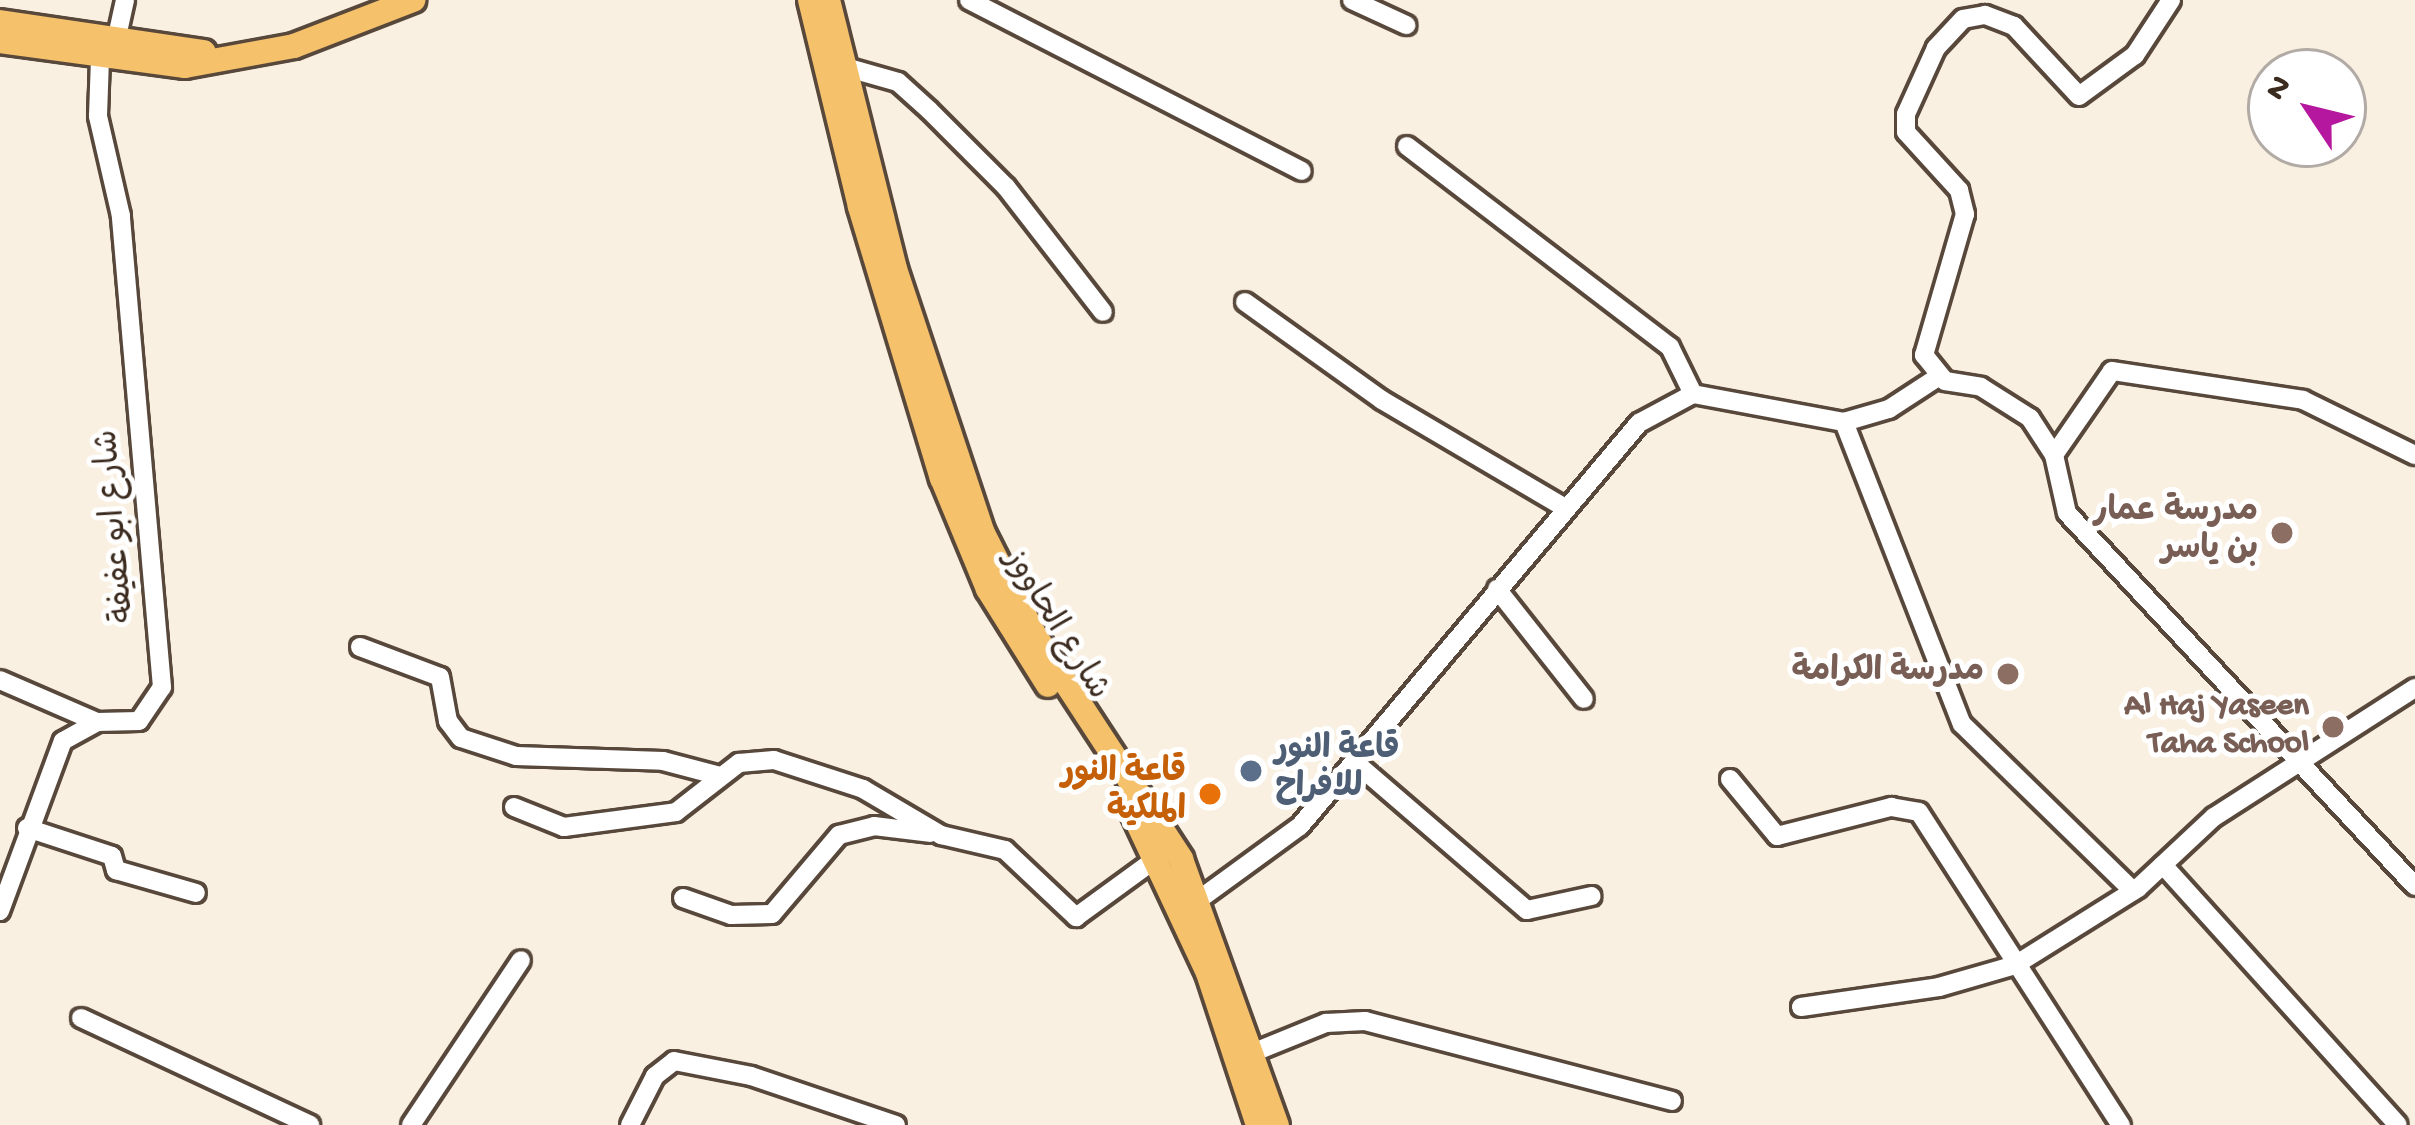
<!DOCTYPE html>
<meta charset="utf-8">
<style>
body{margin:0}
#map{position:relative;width:2415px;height:1125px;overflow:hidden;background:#f9f0e1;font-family:"Gochi Hand","Playpen Sans Arabic",sans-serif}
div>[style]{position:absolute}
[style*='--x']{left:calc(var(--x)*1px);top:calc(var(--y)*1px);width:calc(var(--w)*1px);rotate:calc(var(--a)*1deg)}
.roads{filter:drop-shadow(3px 0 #58483b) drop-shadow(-3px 0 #58483b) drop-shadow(0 3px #58483b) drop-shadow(0 -3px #58483b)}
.minor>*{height:18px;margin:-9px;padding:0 9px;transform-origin:9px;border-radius:9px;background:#fff}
.major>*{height:24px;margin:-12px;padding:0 12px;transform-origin:12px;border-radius:12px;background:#f5c16b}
.dots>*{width:33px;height:33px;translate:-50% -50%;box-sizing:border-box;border:6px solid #fff;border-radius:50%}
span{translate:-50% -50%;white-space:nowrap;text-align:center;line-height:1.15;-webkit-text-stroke:10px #fff;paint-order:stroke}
.education-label{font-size:33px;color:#785e54;font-weight:700}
.right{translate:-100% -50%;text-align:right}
.street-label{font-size:33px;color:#3b2a1e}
.service-label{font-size:33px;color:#4e5e75;font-weight:700}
.left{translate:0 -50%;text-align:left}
.food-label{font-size:33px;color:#c56008;font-weight:700}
.north{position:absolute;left:2247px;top:48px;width:120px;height:120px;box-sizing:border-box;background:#fff;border:3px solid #b1aaa5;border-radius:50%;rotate:305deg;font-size:33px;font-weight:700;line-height:48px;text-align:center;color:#3b2a1e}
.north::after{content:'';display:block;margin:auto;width:42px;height:54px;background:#b5179e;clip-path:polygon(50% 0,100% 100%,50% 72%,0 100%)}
</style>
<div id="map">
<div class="roads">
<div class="minor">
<i style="--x:969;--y:0;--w:374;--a:27.2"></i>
<i style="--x:1352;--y:0;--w:60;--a:24.8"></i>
<i style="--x:2171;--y:0;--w:66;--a:123.2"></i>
<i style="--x:2135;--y:55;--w:69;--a:143.8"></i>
<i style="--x:2079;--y:96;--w:96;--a:-132.9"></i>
<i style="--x:2014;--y:26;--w:31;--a:-159"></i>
<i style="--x:1985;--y:15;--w:22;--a:170"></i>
<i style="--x:1963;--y:19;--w:40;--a:133"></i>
<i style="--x:1936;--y:48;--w:72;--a:114.4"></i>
<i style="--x:1906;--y:114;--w:18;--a:90"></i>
<i style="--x:1906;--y:132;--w:79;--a:47.6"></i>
<i style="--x:1959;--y:190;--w:25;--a:76"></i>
<i style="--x:1965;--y:214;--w:147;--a:106.2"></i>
<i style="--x:1924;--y:355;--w:33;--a:51"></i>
<i style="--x:1945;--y:381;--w:36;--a:9"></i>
<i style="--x:1981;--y:387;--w:58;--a:32.3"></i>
<i style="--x:2030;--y:418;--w:44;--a:57"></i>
<i style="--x:2054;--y:455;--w:59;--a:77.4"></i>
<i style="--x:2067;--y:513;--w:510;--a:46.99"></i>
<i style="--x:116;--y:41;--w:42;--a:-77.6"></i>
<i style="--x:845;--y:67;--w:55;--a:15.8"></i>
<i style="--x:898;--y:82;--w:42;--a:42.1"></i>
<i style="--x:929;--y:110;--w:109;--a:45"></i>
<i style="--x:1006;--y:187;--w:158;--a:52.2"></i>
<i style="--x:1407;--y:146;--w:331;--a:37.4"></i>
<i style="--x:1670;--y:347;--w:52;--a:63.9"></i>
<i style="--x:1245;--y:302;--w:168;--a:35.6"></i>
<i style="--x:1382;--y:400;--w:211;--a:30.5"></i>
<i style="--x:1844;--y:422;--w:324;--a:68.7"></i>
<i style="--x:1962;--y:724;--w:239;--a:44.3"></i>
<i style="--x:2054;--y:455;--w:102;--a:-55.4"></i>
<i style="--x:2112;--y:371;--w:193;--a:8.6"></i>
<i style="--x:2303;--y:400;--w:125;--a:26.2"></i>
<i style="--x:1497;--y:589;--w:140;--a:51.7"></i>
<i style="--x:360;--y:647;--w:85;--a:20.6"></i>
<i style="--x:440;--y:677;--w:45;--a:79.7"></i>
<i style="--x:448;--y:721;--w:21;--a:53"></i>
<i style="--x:461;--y:738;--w:58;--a:18.1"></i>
<i style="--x:516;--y:756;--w:147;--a:1.9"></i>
<i style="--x:663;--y:761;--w:59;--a:14.7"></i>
<i style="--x:0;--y:680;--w:106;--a:23.4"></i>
<i style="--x:1357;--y:764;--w:224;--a:40.7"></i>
<i style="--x:1527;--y:910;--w:66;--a:-12.2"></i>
<i style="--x:1730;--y:779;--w:74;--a:50.5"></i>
<i style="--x:1777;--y:836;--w:118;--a:-14.3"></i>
<i style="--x:1891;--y:807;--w:28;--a:10"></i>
<i style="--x:1919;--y:812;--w:373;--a:57.2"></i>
<i style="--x:514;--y:807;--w:54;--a:21.8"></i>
<i style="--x:564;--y:827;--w:113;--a:-7.6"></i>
<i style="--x:676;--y:812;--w:80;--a:-37.9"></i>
<i style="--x:739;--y:763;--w:35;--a:-5"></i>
<i style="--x:774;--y:760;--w:94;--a:18"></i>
<i style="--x:863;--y:789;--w:91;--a:30.5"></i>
<i style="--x:941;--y:835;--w:66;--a:13.2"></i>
<i style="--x:1005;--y:850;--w:98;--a:43.3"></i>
<i style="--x:1076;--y:917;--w:110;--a:-36.1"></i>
<i style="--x:27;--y:828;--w:89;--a:18.2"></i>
<i style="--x:112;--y:856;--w:15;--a:74"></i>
<i style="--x:116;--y:870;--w:83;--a:16"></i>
<i style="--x:2163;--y:865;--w:350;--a:47.9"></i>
<i style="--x:683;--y:898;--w:51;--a:19.5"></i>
<i style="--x:731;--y:915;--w:41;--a:-1.4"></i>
<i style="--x:772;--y:914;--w:104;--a:-49.7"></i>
<i style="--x:839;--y:835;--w:36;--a:-14"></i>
<i style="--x:874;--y:826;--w:56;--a:7.1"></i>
<i style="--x:1197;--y:901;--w:127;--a:-36.1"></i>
<i style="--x:1300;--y:826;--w:527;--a:-49.93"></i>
<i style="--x:1639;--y:423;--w:61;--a:-28.2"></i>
<i style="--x:1693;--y:394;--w:154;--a:10.5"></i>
<i style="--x:1844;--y:422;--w:47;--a:-16.1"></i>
<i style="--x:1889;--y:409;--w:59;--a:-33.1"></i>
<i style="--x:0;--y:911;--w:181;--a:-69.7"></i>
<i style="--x:63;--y:741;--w:39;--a:-29"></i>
<i style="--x:97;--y:722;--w:42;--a:-1.4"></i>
<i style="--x:139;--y:721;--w:41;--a:-55.9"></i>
<i style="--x:162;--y:687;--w:473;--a:-95"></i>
<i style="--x:121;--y:216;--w:103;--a:-103"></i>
<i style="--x:98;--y:116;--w:57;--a:-88"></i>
<i style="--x:1801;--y:1007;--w:139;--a:-8.2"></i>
<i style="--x:1939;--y:987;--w:79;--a:-16.1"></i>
<i style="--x:2015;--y:965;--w:145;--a:-32"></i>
<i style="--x:2138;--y:888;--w:104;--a:-43.1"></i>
<i style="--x:2214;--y:817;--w:239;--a:-32.7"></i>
<i style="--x:81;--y:1018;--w:253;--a:25"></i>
<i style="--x:1252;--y:1053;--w:80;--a:-22.1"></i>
<i style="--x:1326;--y:1023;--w:39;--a:-3"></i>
<i style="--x:1365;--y:1021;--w:317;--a:14.6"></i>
<i style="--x:411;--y:1125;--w:198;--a:-56.3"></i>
<i style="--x:630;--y:1125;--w:55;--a:-63"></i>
<i style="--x:655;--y:1076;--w:24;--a:-38"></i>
<i style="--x:674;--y:1061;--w:78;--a:11"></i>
<i style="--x:751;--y:1076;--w:153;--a:18.7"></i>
</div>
<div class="major">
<i style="--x:810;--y:0;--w:213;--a:76.4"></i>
<i style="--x:860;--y:207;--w:283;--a:73.2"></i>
<i style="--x:942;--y:478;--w:120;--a:67.5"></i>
<i style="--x:988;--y:589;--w:113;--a:58"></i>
<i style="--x:828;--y:0;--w:277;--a:76"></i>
<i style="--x:895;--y:269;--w:278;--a:71.6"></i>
<i style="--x:983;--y:533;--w:113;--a:63.2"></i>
<i style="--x:1034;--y:634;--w:269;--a:56.8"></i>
<i style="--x:1181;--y:859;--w:283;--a:70.2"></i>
<i style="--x:0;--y:22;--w:206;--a:8.4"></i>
<i style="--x:0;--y:41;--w:187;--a:7.7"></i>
<i style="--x:185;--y:66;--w:111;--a:-10.4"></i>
<i style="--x:294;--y:46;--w:128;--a:-21.1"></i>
<i style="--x:1126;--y:798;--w:193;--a:64.9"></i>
<i style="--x:1208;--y:973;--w:160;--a:71.8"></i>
</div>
</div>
<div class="dots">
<i style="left:2282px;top:533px;background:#8d6e63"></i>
<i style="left:2008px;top:674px;background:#8d6e63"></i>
<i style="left:2333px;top:727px;background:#8d6e63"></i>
<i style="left:1251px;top:771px;background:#5c6f8a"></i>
<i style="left:1210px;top:794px;background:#e8710a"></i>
</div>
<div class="education-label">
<span class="right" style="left:2258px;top:533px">مدرسة عمار<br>بن ياسر</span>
<span class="right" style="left:1984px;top:674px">مدرسة الكرامة</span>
<span class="right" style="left:2309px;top:727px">Al Haj Yaseen<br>Taha School</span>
</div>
<div class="street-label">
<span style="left:118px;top:526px;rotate:-95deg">شارع ابو عفيفة</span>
<span style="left:1054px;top:626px;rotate:58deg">شارع الحاووز</span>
</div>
<div class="service-label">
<span class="left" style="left:1275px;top:771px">قاعة النور<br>للافراح</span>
</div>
<div class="food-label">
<span class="right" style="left:1186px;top:794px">قاعة النور<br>الملكية</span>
</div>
<div class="north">N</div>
</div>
